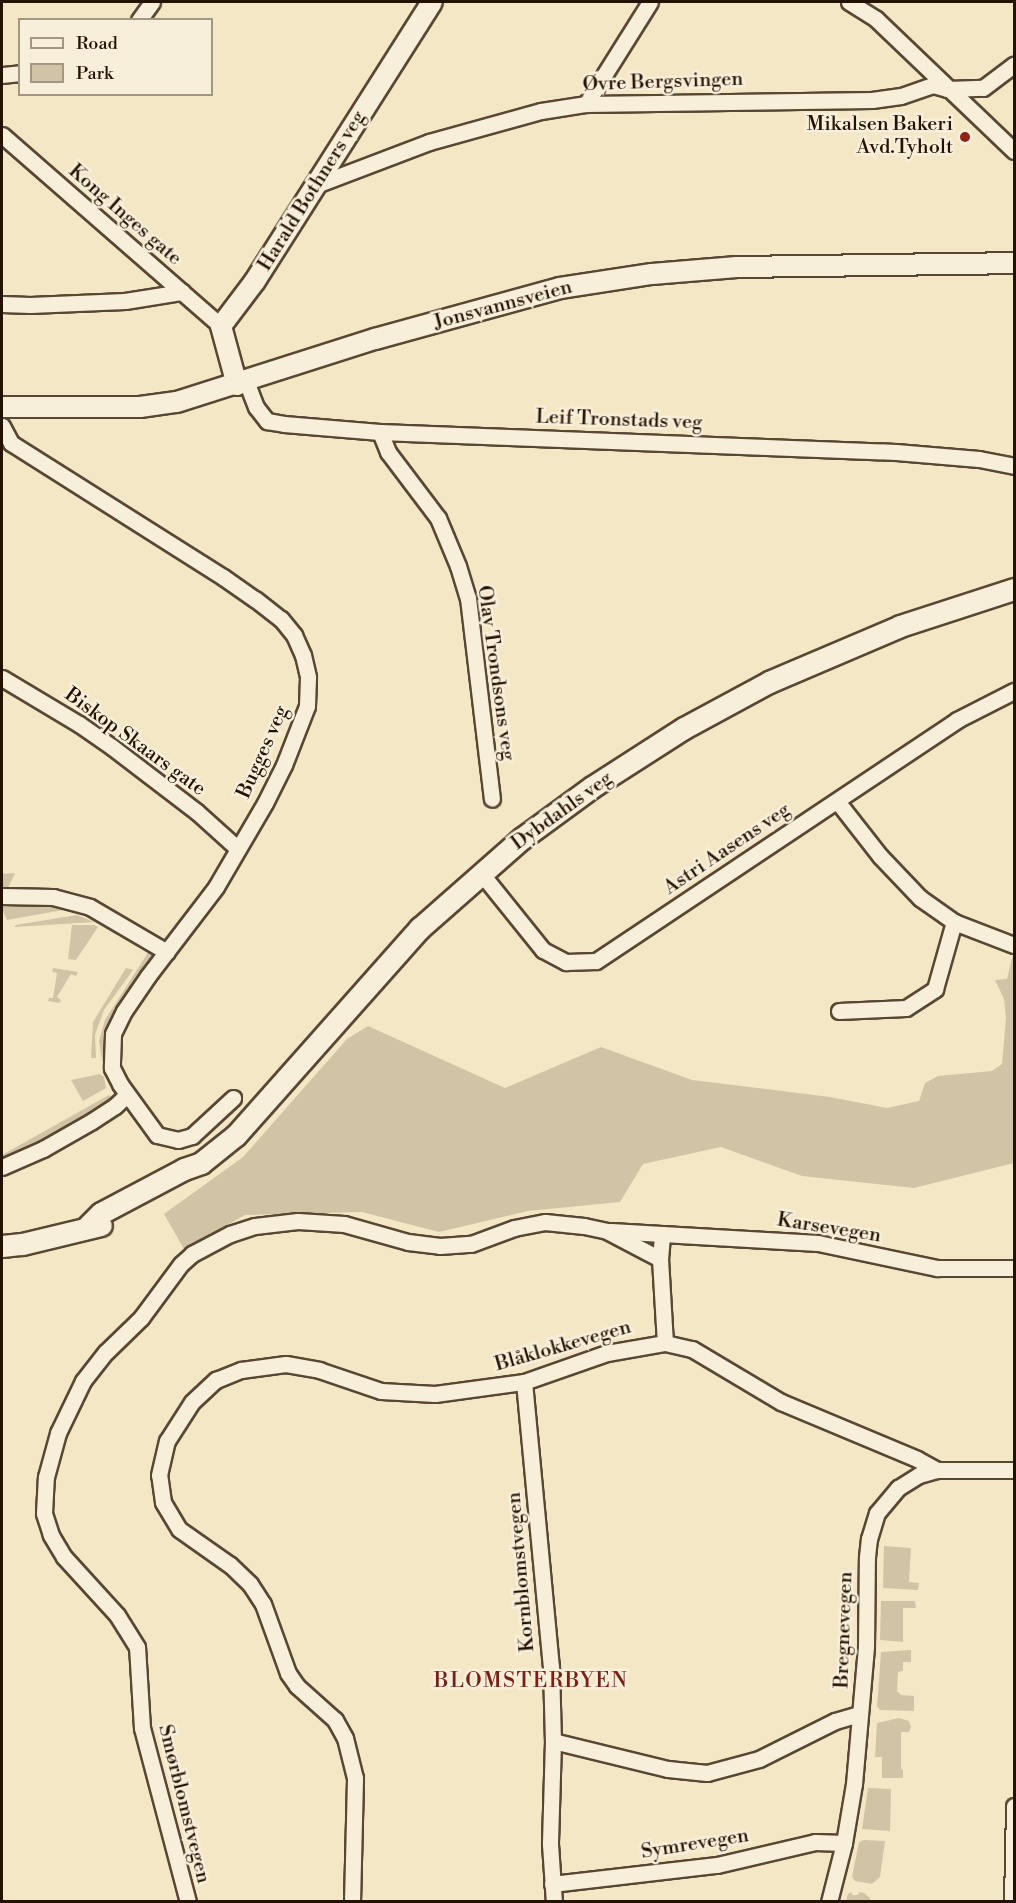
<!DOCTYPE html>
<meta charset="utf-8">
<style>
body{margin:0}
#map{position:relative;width:1016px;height:1903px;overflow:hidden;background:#f4e7c6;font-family:"Libre Bodoni",serif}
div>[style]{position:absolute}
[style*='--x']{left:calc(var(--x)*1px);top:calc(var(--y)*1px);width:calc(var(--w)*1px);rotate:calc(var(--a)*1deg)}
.green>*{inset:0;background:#d1c3a5}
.roads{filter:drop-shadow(2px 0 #584732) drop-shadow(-2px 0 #584732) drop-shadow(0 2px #584732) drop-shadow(0 -2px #584732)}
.minor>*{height:15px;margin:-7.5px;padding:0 7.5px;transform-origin:7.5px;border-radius:7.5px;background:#f8efda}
.tertiary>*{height:20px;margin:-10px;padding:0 10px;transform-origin:10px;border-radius:10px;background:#f8efda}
.secondary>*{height:21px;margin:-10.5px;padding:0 10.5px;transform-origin:10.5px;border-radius:10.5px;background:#f8efda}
.dots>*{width:16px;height:16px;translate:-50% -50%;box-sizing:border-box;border:3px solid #f8efda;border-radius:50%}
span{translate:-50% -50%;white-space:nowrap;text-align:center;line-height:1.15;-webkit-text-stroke:5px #f8efda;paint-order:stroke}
.street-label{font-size:20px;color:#241201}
.poi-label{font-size:20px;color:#241201}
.right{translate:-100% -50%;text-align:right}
.neighbourhood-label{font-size:21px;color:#7a1f14;letter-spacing:1.5px}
.frame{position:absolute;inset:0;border:3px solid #241201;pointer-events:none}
.legend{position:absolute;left:18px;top:18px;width:195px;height:78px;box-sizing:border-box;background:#f8efda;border:2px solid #a39783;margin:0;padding:8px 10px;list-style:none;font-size:18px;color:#241201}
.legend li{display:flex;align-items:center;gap:12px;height:30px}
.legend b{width:30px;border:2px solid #a39783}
</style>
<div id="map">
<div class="green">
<i style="clip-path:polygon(15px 873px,7px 890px,2px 890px,2px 874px)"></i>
<i style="clip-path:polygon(2px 901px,41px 901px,69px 909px,7px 920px,2px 909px)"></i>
<i style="clip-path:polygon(77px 915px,94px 922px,14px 927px,16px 925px)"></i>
<i style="clip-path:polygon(72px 925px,94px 925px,98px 927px,76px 960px,68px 959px)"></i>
<i style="clip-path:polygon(149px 951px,152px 951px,153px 960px,112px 1019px,107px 1031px,106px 1062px,102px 1061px,99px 1041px,105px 1020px)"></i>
<i style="clip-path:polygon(1013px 954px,1014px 1163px,914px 1188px,802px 1176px,721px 1147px,643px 1164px,620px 1202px,528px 1211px,439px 1232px,362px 1212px,245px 1215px,184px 1249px,164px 1214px,243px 1157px,347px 1039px,368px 1026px,505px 1088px,601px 1047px,692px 1080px,830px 1097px,887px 1108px,919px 1101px,925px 1083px,938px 1076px,992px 1071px,1002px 1064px,1006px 1018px,1004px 999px,995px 980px,1007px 979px)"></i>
<i style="clip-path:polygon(53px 968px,78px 972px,76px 976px,71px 974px,57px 997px,61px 1000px,59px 1003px,48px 1001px,49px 998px,53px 998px,57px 973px,52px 972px)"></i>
<i style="clip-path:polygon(126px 968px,133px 970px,104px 1010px,95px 1035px,96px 1058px,91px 1058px,93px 1022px)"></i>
<i style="clip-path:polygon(100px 1074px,104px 1077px,106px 1088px,83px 1101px,71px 1080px)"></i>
<i style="clip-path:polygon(109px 1095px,113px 1098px,108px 1106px,38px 1147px,2px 1161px,2px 1155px)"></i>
<i style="clip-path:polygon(884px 1546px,911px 1548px,909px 1582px,919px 1583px,918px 1590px,883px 1588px)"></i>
<i style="clip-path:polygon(881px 1601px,915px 1601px,916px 1608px,903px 1608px,903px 1642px,880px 1640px)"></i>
<i style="clip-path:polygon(911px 1650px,911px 1662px,903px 1662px,903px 1671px,898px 1672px,897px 1691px,901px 1695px,914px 1696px,914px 1711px,880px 1710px,877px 1706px,881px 1652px)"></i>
<i style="clip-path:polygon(899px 1718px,909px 1721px,911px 1727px,909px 1732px,901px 1732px,901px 1769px,903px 1770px,903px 1778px,882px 1778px,882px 1757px,875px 1757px,877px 1723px)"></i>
<i style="clip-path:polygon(868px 1788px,891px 1789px,890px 1831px,862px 1829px)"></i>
<i style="clip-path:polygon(864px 1840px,885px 1841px,880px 1877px,872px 1884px,855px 1881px,852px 1877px,859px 1842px)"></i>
<i style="clip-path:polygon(852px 1892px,852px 1895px,858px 1895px,859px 1892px,864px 1893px,870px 1898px,870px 1901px,846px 1901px,848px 1894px)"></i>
</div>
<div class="roads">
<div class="minor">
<i style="--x:849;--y:2;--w:32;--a:32"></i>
<i style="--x:876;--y:19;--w:191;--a:43.7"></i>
<i style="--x:139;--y:20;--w:22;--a:-54"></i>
<i style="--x:2;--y:75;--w:18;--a:-6"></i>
<i style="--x:586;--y:104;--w:120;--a:-57.9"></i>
<i style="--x:2;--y:135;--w:291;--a:41.1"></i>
<i style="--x:316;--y:185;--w:121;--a:-20.8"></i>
<i style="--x:429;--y:142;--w:116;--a:-15.5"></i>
<i style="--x:541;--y:111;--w:46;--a:-8.8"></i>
<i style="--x:586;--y:104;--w:286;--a:-0.8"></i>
<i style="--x:872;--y:100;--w:29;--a:-8"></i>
<i style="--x:901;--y:96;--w:34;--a:-19"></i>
<i style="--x:933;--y:85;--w:15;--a:16"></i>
<i style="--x:947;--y:89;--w:36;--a:-2"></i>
<i style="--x:983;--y:88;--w:39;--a:-37"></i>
<i style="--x:2;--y:304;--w:28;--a:2"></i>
<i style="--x:30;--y:305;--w:95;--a:-2.4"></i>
<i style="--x:125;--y:301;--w:58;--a:-9"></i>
<i style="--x:246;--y:381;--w:28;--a:69"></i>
<i style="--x:256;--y:407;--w:18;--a:52"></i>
<i style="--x:267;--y:421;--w:17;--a:10"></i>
<i style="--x:284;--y:424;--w:96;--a:4.8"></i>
<i style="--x:380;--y:432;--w:516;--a:2.22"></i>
<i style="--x:896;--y:452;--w:83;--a:4.8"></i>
<i style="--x:979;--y:459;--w:36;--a:11"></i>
<i style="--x:2;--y:426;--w:19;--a:62"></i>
<i style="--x:11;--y:443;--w:251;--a:32.3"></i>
<i style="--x:223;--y:577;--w:39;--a:35"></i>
<i style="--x:255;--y:599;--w:33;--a:38"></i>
<i style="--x:281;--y:619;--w:21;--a:51"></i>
<i style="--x:294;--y:635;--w:22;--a:66"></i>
<i style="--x:303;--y:655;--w:23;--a:77"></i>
<i style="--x:308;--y:677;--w:29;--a:92"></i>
<i style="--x:307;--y:706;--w:63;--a:111.3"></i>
<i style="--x:284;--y:765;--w:42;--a:116.6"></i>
<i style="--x:265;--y:803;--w:97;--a:120.3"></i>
<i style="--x:216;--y:887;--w:112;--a:127.4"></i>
<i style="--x:148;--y:976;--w:42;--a:124.4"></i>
<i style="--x:124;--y:1011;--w:25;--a:116"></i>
<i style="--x:113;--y:1034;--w:34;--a:92"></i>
<i style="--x:112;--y:1068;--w:18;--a:63"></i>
<i style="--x:120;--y:1084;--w:63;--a:54"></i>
<i style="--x:157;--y:1135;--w:22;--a:13"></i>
<i style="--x:178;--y:1140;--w:15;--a:-16"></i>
<i style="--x:192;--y:1136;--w:56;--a:-42.8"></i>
<i style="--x:380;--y:432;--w:22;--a:68"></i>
<i style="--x:388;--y:452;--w:83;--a:52.9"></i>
<i style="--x:438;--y:518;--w:52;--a:67.4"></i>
<i style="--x:458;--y:566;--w:34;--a:73"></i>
<i style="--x:468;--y:598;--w:202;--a:83.2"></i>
<i style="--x:2;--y:678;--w:90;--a:30.9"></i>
<i style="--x:79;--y:724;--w:40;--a:34.9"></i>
<i style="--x:112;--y:747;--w:107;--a:37.4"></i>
<i style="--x:197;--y:812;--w:54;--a:42"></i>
<i style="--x:837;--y:801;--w:70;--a:52"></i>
<i style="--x:880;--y:856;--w:58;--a:46.4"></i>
<i style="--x:920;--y:898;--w:42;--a:35.2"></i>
<i style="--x:954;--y:922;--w:64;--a:21"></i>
<i style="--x:481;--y:873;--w:99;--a:51.2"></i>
<i style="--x:543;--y:950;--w:26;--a:28"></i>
<i style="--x:566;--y:962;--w:30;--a:-2"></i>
<i style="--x:596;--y:961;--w:434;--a:-33.7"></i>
<i style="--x:957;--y:720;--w:64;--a:-27"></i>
<i style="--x:2;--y:896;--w:51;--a:1.1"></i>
<i style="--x:53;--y:897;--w:38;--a:15"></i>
<i style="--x:90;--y:907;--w:89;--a:30.3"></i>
<i style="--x:839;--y:1011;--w:67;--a:-2.6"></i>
<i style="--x:906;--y:1008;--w:35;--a:-33"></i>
<i style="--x:935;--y:989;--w:70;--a:-74.2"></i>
<i style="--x:2;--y:1167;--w:45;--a:-23.7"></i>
<i style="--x:43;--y:1149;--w:56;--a:-29.7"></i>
<i style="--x:92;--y:1121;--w:27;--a:-33"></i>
<i style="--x:115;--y:1106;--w:16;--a:-43"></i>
<i style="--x:611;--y:1231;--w:51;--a:3.4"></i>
<i style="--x:660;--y:1259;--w:25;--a:-85"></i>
<i style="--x:662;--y:1234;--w:156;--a:3.3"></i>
<i style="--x:818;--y:1243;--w:122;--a:11.9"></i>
<i style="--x:937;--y:1268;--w:77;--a:0"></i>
<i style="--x:524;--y:1382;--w:285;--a:84.6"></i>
<i style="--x:551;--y:1666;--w:75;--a:88.5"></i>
<i style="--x:553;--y:1741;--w:103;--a:91.7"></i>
<i style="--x:550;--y:1844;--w:58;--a:86.1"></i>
<i style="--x:553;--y:1741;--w:118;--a:13.7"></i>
<i style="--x:668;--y:1769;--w:39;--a:6"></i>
<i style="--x:707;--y:1773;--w:54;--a:-15.1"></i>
<i style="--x:759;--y:1759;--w:85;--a:-26.6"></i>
<i style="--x:835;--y:1721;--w:26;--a:-16"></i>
<i style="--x:552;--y:1884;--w:166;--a:-6.6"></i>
<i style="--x:717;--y:1865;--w:101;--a:-13.2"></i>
<i style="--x:815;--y:1842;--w:29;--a:2"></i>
<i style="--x:188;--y:1902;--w:180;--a:-104.8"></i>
<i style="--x:142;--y:1728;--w:81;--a:-93.5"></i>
<i style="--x:137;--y:1647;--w:38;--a:-122"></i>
<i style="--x:117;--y:1615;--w:79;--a:-132.4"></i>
<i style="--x:64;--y:1557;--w:26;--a:-121"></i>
<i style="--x:51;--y:1535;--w:23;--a:-108"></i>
<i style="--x:44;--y:1513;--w:36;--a:-87"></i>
<i style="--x:46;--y:1477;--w:46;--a:-74.7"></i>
<i style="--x:58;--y:1433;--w:58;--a:-64.3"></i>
<i style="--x:83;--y:1381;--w:37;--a:-52"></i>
<i style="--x:106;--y:1352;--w:49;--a:-44.2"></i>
<i style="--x:141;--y:1318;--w:67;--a:-53.5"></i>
<i style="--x:181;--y:1264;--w:15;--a:-42"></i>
<i style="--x:192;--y:1254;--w:43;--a:-27.8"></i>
<i style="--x:230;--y:1234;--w:26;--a:-18"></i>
<i style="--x:255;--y:1226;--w:43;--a:-6.6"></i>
<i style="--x:298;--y:1221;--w:46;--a:3.7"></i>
<i style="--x:344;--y:1224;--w:66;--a:15.7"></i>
<i style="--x:408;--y:1242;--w:32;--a:7"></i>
<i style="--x:440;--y:1246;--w:31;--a:-4"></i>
<i style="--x:471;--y:1244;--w:46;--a:-20.4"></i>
<i style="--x:514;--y:1228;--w:32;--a:-11"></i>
<i style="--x:545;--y:1222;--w:39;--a:6"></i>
<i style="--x:584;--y:1226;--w:24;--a:12"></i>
<i style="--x:607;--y:1231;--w:60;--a:27.8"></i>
<i style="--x:660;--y:1259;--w:84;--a:86.6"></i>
<i style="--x:352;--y:1902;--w:124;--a:-88.6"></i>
<i style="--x:355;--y:1778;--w:41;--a:-104"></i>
<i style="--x:345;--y:1738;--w:21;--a:-119"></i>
<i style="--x:335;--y:1720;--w:51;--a:-138.2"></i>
<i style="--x:297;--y:1686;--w:16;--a:-125"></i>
<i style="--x:288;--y:1673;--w:73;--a:-109.9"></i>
<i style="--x:263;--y:1604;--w:24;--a:-123"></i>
<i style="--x:250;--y:1584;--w:28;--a:-136"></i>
<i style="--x:230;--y:1565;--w:62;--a:-144.8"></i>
<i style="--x:179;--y:1529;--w:31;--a:-121"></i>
<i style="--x:163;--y:1502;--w:27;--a:-98"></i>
<i style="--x:159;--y:1475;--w:35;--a:-77"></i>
<i style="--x:167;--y:1441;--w:46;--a:-57.3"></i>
<i style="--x:192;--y:1402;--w:33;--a:-43"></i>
<i style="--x:216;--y:1380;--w:27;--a:-22"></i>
<i style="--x:241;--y:1370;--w:45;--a:-7.6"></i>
<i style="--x:286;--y:1364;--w:34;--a:10"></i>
<i style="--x:319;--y:1370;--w:65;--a:18.7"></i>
<i style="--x:381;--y:1391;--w:54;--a:3.2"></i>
<i style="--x:435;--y:1394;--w:90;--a:-7.7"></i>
<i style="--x:524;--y:1382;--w:88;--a:-19.3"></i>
<i style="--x:607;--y:1353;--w:59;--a:-9.8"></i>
<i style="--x:665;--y:1343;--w:28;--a:13"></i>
<i style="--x:692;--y:1349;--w:104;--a:30.8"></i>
<i style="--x:781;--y:1402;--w:147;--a:22.7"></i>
<i style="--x:917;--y:1459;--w:23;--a:29"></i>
<i style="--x:829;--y:1902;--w:61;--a:-75.7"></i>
<i style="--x:844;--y:1843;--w:60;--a:-80.4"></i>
<i style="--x:854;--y:1784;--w:139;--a:-85"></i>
<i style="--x:866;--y:1646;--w:89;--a:-89.4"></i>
<i style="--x:867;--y:1557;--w:18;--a:-84"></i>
<i style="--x:869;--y:1539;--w:27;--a:-73"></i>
<i style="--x:877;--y:1513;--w:33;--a:-50"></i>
<i style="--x:898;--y:1488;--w:25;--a:-32"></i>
<i style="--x:919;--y:1475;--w:19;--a:-16"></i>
<i style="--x:937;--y:1470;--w:77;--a:0"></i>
<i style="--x:1012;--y:1902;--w:96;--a:-88.8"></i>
</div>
<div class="tertiary">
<i style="--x:237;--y:385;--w:61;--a:-105.2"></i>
<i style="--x:221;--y:326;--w:56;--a:-52.9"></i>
<i style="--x:255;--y:281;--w:330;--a:-57.6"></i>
<i style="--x:2;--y:407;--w:138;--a:0"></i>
<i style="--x:140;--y:407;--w:37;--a:-8"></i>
<i style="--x:177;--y:402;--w:208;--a:-17.7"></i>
<i style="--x:375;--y:339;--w:192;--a:-15.4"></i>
<i style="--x:560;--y:288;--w:93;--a:-8.7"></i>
<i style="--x:652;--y:274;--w:85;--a:-4.7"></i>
<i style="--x:737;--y:267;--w:277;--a:-0.8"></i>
</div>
<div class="secondary">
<i style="--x:88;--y:1226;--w:18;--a:-45"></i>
<i style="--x:101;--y:1213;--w:94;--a:-27.9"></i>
<i style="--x:184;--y:1169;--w:18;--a:-19"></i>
<i style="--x:201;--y:1163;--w:45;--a:-38.7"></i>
<i style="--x:236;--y:1135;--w:277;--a:-48.4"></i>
<i style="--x:420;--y:928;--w:135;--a:-41.4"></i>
<i style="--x:521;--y:839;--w:88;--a:-36.2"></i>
<i style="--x:592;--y:787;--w:109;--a:-32.7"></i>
<i style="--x:684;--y:728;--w:97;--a:-28.4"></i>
<i style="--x:769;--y:682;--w:142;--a:-23.1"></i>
<i style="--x:900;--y:626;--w:120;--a:-18"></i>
<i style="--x:2;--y:1246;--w:20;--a:-6"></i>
<i style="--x:22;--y:1244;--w:81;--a:-13.5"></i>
</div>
</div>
<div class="dots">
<i style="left:965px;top:137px;background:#8f2418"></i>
</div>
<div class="street-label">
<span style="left:663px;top:82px;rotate:-2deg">Øvre Bergsvingen</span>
<span style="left:312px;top:191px;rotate:-58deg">Harald Bothners veg</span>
<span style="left:125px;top:215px;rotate:41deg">Kong Inges gate</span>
<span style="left:503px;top:305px;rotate:-15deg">Jonsvannsveien</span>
<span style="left:619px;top:420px;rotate:2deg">Leif Tronstads veg</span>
<span style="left:496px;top:673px;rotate:82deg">Olav Trondsons veg</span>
<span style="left:135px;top:742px;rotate:36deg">Biskop Skaars gate</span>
<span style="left:263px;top:752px;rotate:-66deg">Bugges veg</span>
<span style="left:562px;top:811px;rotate:-36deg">Dybdahls veg</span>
<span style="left:727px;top:849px;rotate:-34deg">Astri Aasens veg</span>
<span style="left:829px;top:1228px;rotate:9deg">Karsevegen</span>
<span style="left:563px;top:1346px;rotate:-16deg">Blåklokkevegen</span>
<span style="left:521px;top:1572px;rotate:-95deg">Kornblomstvegen</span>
<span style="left:844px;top:1630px;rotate:-88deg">Bregnevegen</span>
<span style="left:184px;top:1804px;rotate:76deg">Smørblomstvegen</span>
<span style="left:695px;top:1844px;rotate:-9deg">Symrevegen</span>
</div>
<div class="poi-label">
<span class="right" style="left:953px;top:136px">Mikalsen Bakeri<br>Avd.Tyholt</span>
</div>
<div class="neighbourhood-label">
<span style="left:531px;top:1681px">BLOMSTERBYEN</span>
</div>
<div class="frame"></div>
<ul class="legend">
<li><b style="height:8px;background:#f8efda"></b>Road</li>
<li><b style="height:16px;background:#d1c3a5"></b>Park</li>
</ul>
</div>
